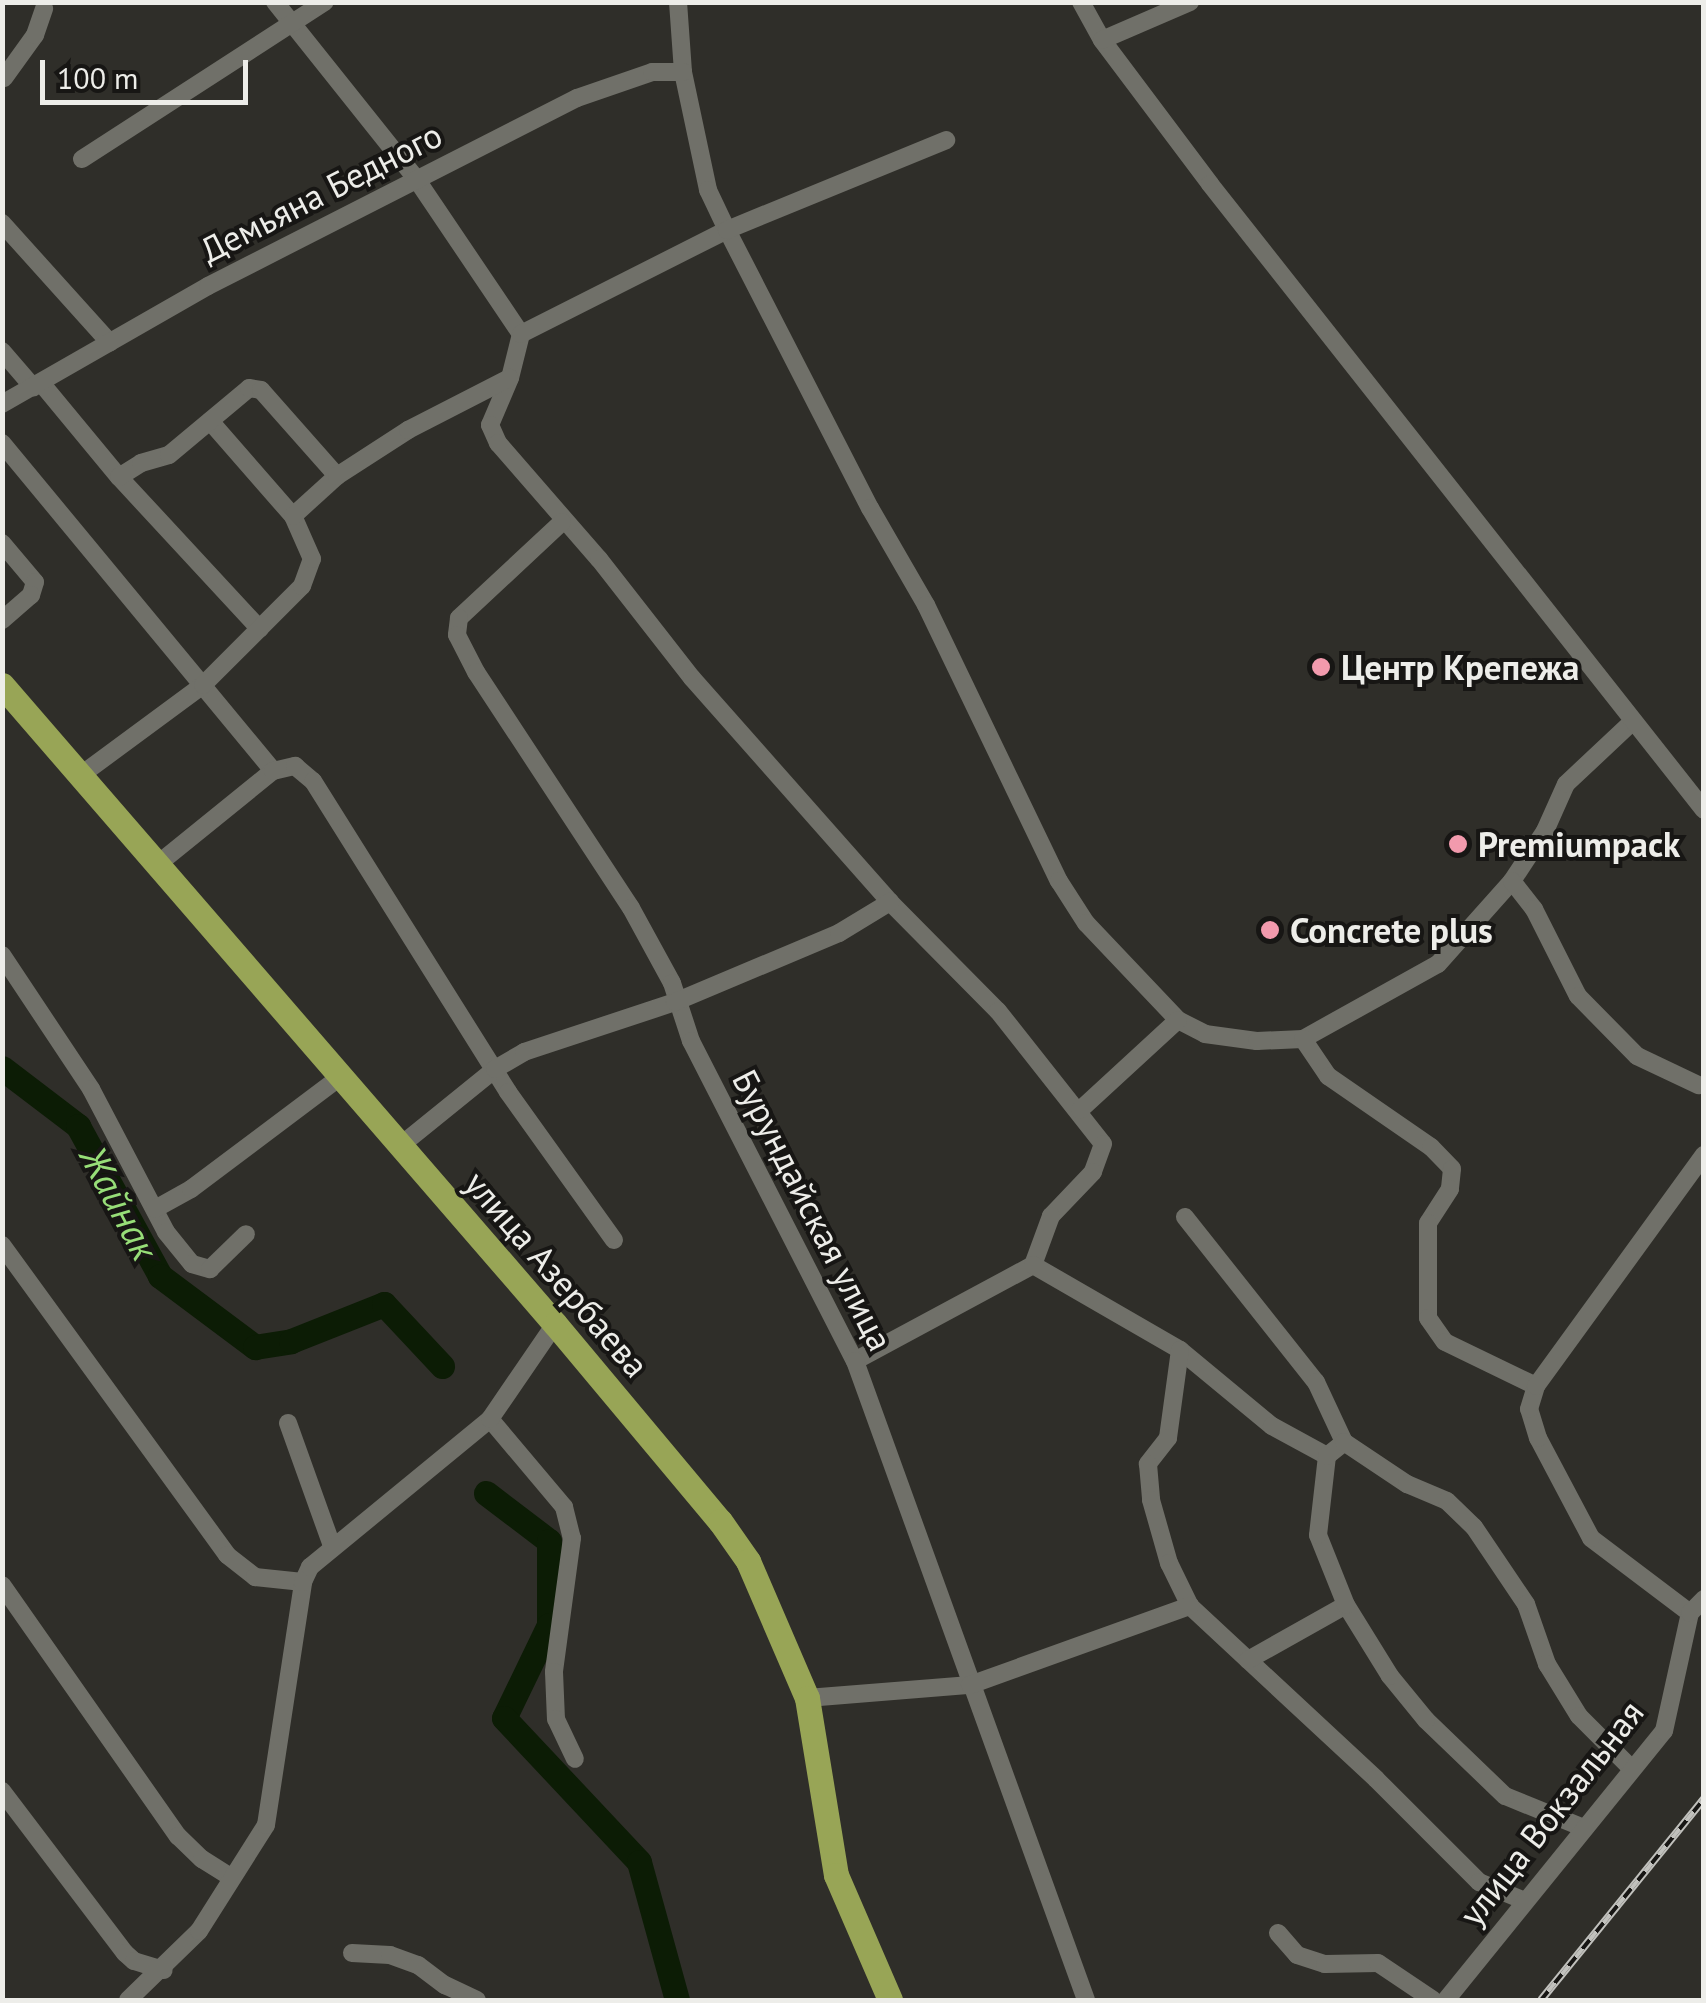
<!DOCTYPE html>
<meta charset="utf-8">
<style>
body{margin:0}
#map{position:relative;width:1706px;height:2003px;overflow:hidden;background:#2f2e29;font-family:"PT Sans",sans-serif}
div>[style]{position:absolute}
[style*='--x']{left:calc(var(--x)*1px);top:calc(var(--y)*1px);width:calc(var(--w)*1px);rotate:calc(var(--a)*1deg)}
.river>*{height:25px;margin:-12.5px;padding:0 12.5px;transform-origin:12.5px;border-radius:12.5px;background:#0c1c05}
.minor>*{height:18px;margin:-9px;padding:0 9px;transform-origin:9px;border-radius:9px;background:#707069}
.primary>*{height:25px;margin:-12.5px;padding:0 12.5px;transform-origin:12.5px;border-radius:12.5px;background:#98a556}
.rail>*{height:8px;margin-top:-4px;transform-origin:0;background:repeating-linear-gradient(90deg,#171614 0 11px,#c1c1bd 0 22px);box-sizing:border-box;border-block:2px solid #c1c1bd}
.dots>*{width:28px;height:28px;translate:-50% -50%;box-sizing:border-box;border:5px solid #171614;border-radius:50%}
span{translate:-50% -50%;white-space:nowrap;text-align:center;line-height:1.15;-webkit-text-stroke:8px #171614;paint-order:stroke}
.street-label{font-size:35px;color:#edede9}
.poi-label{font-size:35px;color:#edede9;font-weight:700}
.left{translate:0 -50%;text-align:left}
.water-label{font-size:38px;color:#97de78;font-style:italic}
.frame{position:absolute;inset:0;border:5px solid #edede9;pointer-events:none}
.scale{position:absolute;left:40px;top:60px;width:208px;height:45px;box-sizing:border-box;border:5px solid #edede9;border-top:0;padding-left:12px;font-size:30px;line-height:35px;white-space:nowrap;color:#edede9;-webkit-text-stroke:8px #171614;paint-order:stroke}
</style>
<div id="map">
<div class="river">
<i style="--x:2;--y:1068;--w:96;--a:37.3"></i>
<i style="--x:78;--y:1126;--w:171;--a:61.3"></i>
<i style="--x:160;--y:1276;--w:119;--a:36.8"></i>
<i style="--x:255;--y:1347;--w:36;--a:-9"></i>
<i style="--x:291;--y:1341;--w:100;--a:-21.7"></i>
<i style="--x:384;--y:1304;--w:85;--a:46.9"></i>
<i style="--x:486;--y:1493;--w:79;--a:37.3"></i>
<i style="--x:549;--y:1541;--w:84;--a:90"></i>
<i style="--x:549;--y:1625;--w:103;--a:115.8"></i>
<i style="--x:504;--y:1718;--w:197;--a:46.8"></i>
<i style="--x:639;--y:1862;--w:143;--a:74.6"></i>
</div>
<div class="minor">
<i style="--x:275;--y:2;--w:228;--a:51.4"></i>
<i style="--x:417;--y:180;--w:186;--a:56"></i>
<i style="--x:521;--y:334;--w:45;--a:104"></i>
<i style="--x:510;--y:378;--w:51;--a:113.1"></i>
<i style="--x:490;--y:425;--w:20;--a:66"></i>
<i style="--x:498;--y:443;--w:154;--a:49"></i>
<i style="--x:599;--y:559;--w:151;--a:52"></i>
<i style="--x:692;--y:678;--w:299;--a:48.5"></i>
<i style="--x:890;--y:902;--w:153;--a:45.3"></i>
<i style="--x:998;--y:1011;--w:169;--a:51.7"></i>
<i style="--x:1103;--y:1144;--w:30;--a:110"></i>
<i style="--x:1093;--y:1172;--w:61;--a:133.7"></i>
<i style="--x:1051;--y:1216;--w:52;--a:110.2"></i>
<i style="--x:1033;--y:1265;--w:202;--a:151.7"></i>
<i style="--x:678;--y:2;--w:70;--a:85.9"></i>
<i style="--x:683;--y:72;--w:121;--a:78"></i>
<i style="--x:708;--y:190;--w:44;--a:64.6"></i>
<i style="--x:727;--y:230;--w:313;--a:62.8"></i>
<i style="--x:870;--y:508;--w:112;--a:60"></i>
<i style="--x:926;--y:605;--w:306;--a:64.3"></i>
<i style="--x:1059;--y:881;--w:50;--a:57.3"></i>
<i style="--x:1086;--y:923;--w:134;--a:46.5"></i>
<i style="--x:1178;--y:1020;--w:30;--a:27"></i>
<i style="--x:1205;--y:1034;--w:52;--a:7.7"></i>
<i style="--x:1257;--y:1041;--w:46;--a:-2.5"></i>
<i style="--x:1303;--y:1039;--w:154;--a:-29.1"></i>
<i style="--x:1438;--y:964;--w:111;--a:-48.3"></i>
<i style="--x:1512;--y:881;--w:60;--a:-56.6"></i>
<i style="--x:1545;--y:831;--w:51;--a:-65.9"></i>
<i style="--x:1566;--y:784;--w:92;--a:-43.2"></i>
<i style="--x:1081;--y:2;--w:43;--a:61.1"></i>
<i style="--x:1102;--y:40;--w:180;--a:53.1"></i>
<i style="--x:1210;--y:184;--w:797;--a:51.72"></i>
<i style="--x:1102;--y:40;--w:96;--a:-23.4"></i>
<i style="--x:4;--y:78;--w:53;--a:-54.2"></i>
<i style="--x:35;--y:35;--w:28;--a:-71"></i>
<i style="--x:82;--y:159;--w:289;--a:-32.9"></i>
<i style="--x:2;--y:223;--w:161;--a:48"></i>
<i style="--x:521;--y:334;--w:231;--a:-26.8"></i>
<i style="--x:727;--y:230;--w:237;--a:-22.3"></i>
<i style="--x:2;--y:351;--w:48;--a:49.3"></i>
<i style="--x:42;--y:384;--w:121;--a:50.4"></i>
<i style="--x:119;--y:477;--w:207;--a:47.2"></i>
<i style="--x:2;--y:404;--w:237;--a:-29.8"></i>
<i style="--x:208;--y:286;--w:414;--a:-27"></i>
<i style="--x:577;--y:98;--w:79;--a:-19.1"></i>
<i style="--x:652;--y:72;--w:31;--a:0"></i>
<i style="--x:210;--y:421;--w:126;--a:48.9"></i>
<i style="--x:2;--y:443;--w:425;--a:50.4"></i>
<i style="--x:119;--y:477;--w:26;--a:-32"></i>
<i style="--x:141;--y:463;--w:29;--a:-16"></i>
<i style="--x:169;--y:455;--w:104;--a:-39.9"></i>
<i style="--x:249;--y:388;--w:12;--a:9"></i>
<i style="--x:261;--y:390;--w:115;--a:48.5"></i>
<i style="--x:562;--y:522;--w:141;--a:137"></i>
<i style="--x:459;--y:618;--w:17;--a:97"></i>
<i style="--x:457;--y:635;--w:42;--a:62.8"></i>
<i style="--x:476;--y:672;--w:282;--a:56.7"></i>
<i style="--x:631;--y:908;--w:85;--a:61.3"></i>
<i style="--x:672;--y:983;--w:61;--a:71.9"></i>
<i style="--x:691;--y:1041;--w:360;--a:62.9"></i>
<i style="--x:855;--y:1361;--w:679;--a:70.12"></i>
<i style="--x:2;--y:543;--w:51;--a:49.8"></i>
<i style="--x:35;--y:582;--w:14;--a:107"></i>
<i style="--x:31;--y:595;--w:38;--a:139"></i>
<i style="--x:81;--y:775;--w:152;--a:-36.4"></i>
<i style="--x:203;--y:685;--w:140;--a:-45"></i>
<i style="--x:302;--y:586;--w:29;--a:-70"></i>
<i style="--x:312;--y:559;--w:47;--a:-113.8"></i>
<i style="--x:293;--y:516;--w:59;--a:-42.3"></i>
<i style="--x:337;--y:476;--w:85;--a:-32.9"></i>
<i style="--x:408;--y:430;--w:114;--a:-27.2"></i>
<i style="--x:158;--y:864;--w:148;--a:-39"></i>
<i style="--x:273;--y:771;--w:23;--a:-13"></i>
<i style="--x:295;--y:766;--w:23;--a:40"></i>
<i style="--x:313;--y:781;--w:367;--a:57.9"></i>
<i style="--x:508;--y:1092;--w:182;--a:54.4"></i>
<i style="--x:1512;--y:881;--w:36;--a:52"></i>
<i style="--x:1534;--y:909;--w:97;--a:63.2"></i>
<i style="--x:1578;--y:996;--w:84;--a:45.5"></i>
<i style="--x:1637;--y:1056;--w:68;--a:25.4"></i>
<i style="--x:2;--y:955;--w:161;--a:56.4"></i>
<i style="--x:91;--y:1089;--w:161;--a:62.3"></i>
<i style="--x:166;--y:1232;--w:41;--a:50.9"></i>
<i style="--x:192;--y:1264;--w:19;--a:16"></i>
<i style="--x:210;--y:1269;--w:50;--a:-44.2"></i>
<i style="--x:1303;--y:1039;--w:45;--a:56"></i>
<i style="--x:1328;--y:1076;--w:125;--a:34.6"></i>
<i style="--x:1431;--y:1147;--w:30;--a:46"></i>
<i style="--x:1452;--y:1169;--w:20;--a:96"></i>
<i style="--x:1450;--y:1189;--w:40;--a:122.9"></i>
<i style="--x:1428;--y:1223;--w:95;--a:90"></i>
<i style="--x:1428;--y:1318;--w:29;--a:55"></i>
<i style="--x:1445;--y:1342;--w:101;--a:25.8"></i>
<i style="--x:1080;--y:1110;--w:133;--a:-42.6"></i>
<i style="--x:400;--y:1146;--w:122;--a:-39"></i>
<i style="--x:495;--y:1069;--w:34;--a:-30"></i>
<i style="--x:524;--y:1052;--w:159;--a:-18.3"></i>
<i style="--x:675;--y:1002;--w:178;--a:-22.8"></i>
<i style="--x:839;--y:933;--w:60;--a:-31.3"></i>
<i style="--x:155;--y:1209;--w:41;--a:-29.1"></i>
<i style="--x:191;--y:1189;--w:185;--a:-36.9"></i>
<i style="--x:1185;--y:1217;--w:211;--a:51.6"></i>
<i style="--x:1316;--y:1382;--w:66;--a:65"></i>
<i style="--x:2;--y:1245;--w:383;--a:54"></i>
<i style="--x:227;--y:1555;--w:36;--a:38"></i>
<i style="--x:255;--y:1577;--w:48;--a:5.9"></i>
<i style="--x:1033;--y:1265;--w:170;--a:30"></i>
<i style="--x:1180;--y:1350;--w:119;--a:39.6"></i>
<i style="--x:1272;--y:1426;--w:63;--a:28.6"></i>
<i style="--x:1180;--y:1350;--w:89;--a:97.8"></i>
<i style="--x:1168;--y:1438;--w:33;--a:128"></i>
<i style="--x:1148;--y:1464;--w:36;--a:85"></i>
<i style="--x:1151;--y:1500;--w:66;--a:74.1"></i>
<i style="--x:1169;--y:1563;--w:48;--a:64"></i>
<i style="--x:1190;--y:1606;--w:254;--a:42.9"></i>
<i style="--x:1376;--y:1779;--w:146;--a:45"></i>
<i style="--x:1479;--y:1882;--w:50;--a:22.4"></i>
<i style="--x:490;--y:1419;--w:115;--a:49.9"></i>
<i style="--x:564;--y:1507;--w:32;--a:76"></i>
<i style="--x:572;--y:1538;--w:135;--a:97.7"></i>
<i style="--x:554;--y:1672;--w:47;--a:87.6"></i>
<i style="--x:556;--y:1719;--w:44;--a:64.6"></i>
<i style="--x:288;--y:1423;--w:131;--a:70.3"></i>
<i style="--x:2;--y:1585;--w:307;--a:55"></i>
<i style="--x:178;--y:1836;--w:33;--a:44"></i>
<i style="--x:202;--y:1859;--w:34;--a:32"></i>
<i style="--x:1690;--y:1613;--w:124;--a:-142.9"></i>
<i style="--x:1591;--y:1538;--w:113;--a:-117.9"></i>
<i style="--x:1538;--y:1438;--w:30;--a:-107"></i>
<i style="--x:1529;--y:1409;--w:24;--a:-73"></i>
<i style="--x:1536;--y:1386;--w:286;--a:-54"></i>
<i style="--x:1248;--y:1660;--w:112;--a:-29.3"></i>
<i style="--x:807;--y:1698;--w:164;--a:-4.6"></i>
<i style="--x:970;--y:1685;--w:234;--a:-19.8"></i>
<i style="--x:2;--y:1791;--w:203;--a:52.8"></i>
<i style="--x:125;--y:1953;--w:12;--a:42"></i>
<i style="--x:134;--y:1961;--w:31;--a:17"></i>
<i style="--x:1584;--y:1828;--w:85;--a:-157.9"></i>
<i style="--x:1505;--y:1796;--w:110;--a:-136.1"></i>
<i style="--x:1426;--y:1720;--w:57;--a:-129.3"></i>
<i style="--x:1390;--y:1676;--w:84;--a:-121.8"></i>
<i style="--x:1346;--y:1605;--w:75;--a:-111.8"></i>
<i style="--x:1318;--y:1535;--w:80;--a:-83.5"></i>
<i style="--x:1327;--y:1456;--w:22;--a:-39"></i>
<i style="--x:1344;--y:1442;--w:76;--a:33.7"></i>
<i style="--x:1407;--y:1484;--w:43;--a:23"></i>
<i style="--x:1447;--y:1501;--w:37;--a:44"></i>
<i style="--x:1474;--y:1527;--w:93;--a:56"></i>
<i style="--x:1526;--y:1604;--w:64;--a:70.7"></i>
<i style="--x:1547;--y:1664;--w:61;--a:58.4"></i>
<i style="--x:1579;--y:1716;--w:75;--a:45"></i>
<i style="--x:1278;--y:1933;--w:29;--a:49"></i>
<i style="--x:1297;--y:1955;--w:29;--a:18"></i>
<i style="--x:1325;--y:1964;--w:53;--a:-1.1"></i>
<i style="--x:1378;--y:1963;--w:66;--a:33.9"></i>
<i style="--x:352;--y:1953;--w:38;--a:3"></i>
<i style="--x:390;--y:1955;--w:30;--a:20"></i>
<i style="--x:418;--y:1965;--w:34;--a:37"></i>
<i style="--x:445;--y:1985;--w:35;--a:25"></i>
<i style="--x:128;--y:2000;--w:99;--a:-44.2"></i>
<i style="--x:199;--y:1931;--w:125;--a:-57.7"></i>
<i style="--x:266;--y:1825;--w:246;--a:-81.3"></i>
<i style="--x:303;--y:1582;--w:17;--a:-65"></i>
<i style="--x:310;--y:1567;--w:233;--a:-39.4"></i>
<i style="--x:490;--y:1419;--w:115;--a:-55.6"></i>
<i style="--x:1446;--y:2000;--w:346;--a:-51"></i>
<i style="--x:1664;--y:1731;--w:121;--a:-77.6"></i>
<i style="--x:1690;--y:1613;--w:20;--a:-45"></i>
</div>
<div class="primary">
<i style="--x:2;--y:685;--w:845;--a:49.13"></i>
<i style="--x:555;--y:1324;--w:257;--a:50.1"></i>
<i style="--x:720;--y:1521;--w:49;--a:55"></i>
<i style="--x:748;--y:1561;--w:149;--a:66.7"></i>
<i style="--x:807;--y:1698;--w:179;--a:80.7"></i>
<i style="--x:836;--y:1875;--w:136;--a:66.6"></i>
</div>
<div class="rail">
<i style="--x:1541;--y:2000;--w:259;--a:-51"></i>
</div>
<div class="dots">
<i style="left:1321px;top:667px;background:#f29aad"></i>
<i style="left:1458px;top:844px;background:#f29aad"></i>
<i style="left:1270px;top:930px;background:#f29aad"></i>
</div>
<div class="street-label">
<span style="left:321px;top:192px;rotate:-27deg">Демьяна Бедного</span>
<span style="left:813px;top:1210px;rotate:63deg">Бурундайская улица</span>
<span style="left:557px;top:1274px;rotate:49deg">улица Азербаева</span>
<span style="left:1551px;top:1813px;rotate:-52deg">улица Вокзальная</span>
</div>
<div class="poi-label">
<span class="left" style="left:1341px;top:667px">Центр Крепежа</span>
<span class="left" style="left:1478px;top:844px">Premiumpack</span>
<span class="left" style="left:1290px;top:930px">Concrete plus</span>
</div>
<div class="water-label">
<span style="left:120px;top:1203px;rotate:62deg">Жайнак</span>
</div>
<div class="frame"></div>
<div class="scale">100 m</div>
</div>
